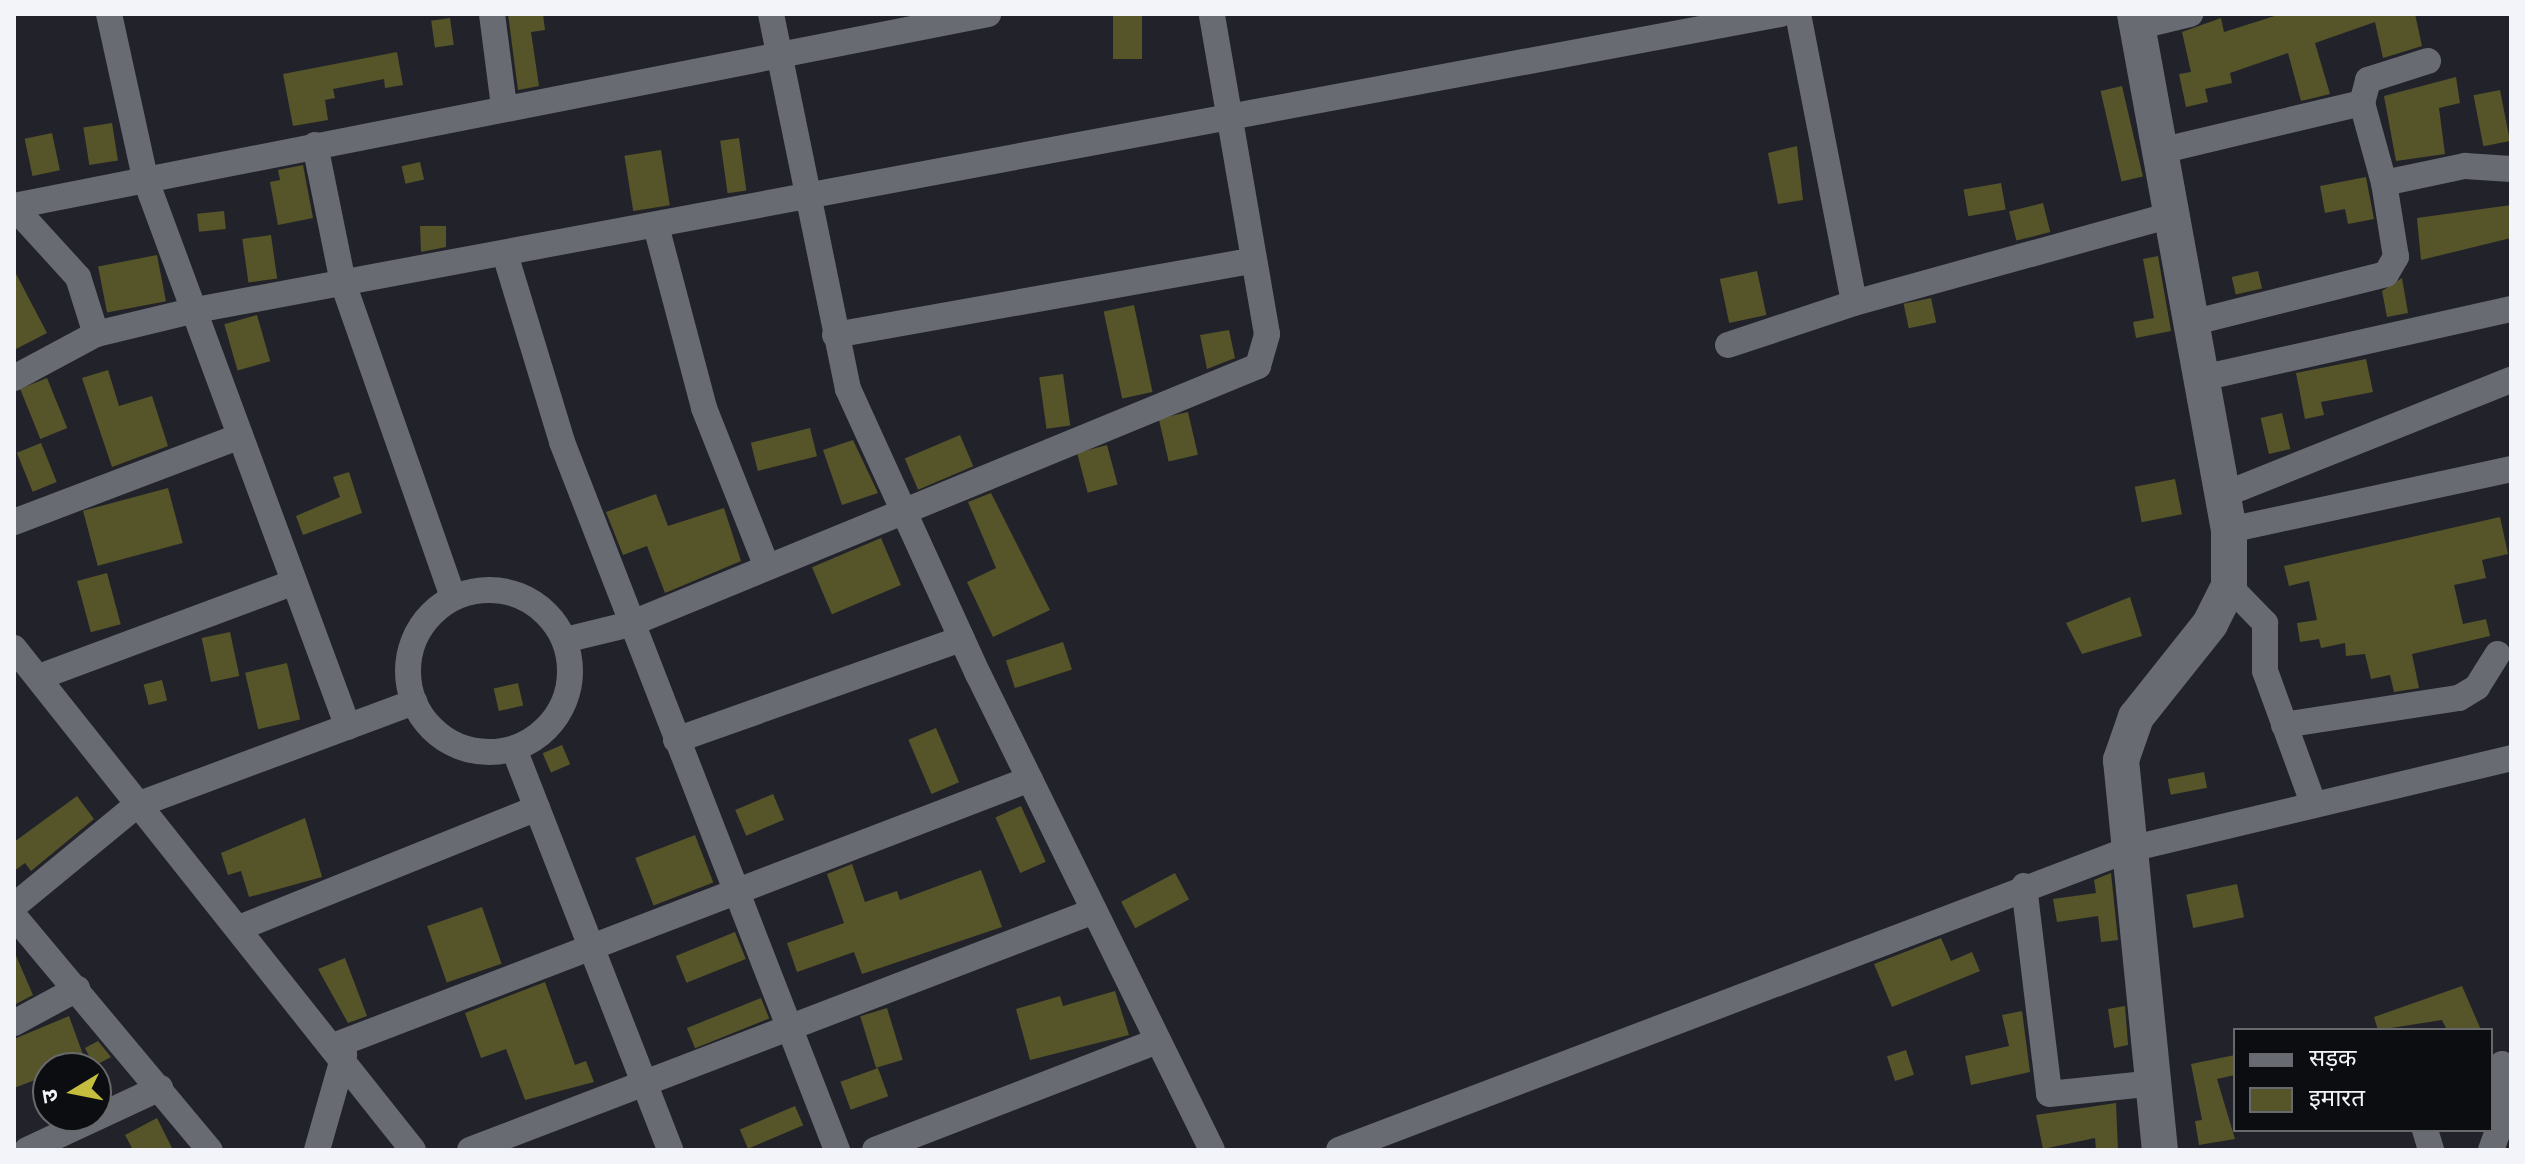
<!DOCTYPE html>
<meta charset="utf-8">
<style>
body{margin:0}
#map{position:relative;width:2525px;height:1164px;overflow:hidden;background:#22232a;font-family:Helvetica,"Noto Sans Devanagari",sans-serif}
div>[style]{position:absolute}
[style*='--x']{left:calc(var(--x)*1px);top:calc(var(--y)*1px);width:calc(var(--w)*1px);rotate:calc(var(--a)*1deg)}
.building>*{inset:0;background:#565429;transform-origin:0 0}
.street>*{height:26px;margin:-13px;padding:0 13px;transform-origin:13px;border-radius:13px;background:#696b73}
.street>.ring{margin:-13px;padding:0;box-sizing:content-box;background:none;border:26px solid #696b73;border-radius:50%}
.secondary>*{height:36px;margin:-18px;padding:0 18px;transform-origin:18px;border-radius:18px;background:#696b73}
span{translate:-50% -50%;white-space:nowrap;text-align:center;line-height:1.15;-webkit-text-stroke:6px #0c0d10;paint-order:stroke}
.frame{position:absolute;inset:0;border:16px solid #f3f4f9;pointer-events:none}
.legend{position:absolute;left:2233px;top:1028px;width:260px;height:104px;box-sizing:border-box;background:#0c0d10;border:2px solid #68696d;margin:0;padding:10px 14px;list-style:none;font-size:24px;color:#f3f4f9}
.legend li{display:flex;align-items:center;gap:16px;height:40px}
.legend b{width:40px;border:2px solid #68696d}
.north{position:absolute;left:32px;top:1052px;width:80px;height:80px;box-sizing:border-box;background:#0c0d10;border:2px solid #68696d;border-radius:50%;rotate:260deg;font-size:22px;font-weight:700;line-height:32px;text-align:center;color:#f3f4f9}
.north::after{content:'';display:block;margin:auto;width:28px;height:36px;background:#c4bd3e;clip-path:polygon(50% 0,100% 100%,50% 72%,0 100%)}
</style>
<div id="map">
<div class="building">
<i style="clip-path:polygon(508px 14px,543px 14px,545px 30px,531px 32px,539px 86px,518px 90px)"></i>
<i style="left:1113px;top:14px;width:29px;height:45px"></i>
<i style="clip-path:polygon(2281px 14px,2415px 14px,2422px 46px,2383px 58px,2375px 22px,2315px 43px,2330px 94px,2301px 101px,2288px 53px,2230px 73px,2232px 83px,2205px 89px,2208px 102px,2186px 107px,2179px 74px,2191px 72px,2182px 32px,2221px 18px,2224px 32px)"></i>
<i style="left:450px;top:18px;width:27px;height:19px;rotate:82deg"></i>
<i style="clip-path:polygon(397px 52px,403px 85px,385px 88px,384px 79px,333px 89px,335px 98px,325px 100px,328px 120px,293px 126px,283px 74px)"></i>
<i style="clip-path:polygon(2456px 77px,2460px 103px,2439px 108px,2445px 154px,2396px 161px,2384px 96px)"></i>
<i style="left:2122px;top:86px;width:93px;height:22px;rotate:77deg"></i>
<i style="left:2500px;top:90px;width:52px;height:27px;rotate:79deg"></i>
<i style="left:112px;top:123px;width:38px;height:29px;rotate:81deg"></i>
<i style="left:52px;top:133px;width:38px;height:28px;rotate:78deg"></i>
<i style="left:739px;top:138px;width:53px;height:19px;rotate:82deg"></i>
<i style="clip-path:polygon(1797px 146px,1803px 200px,1778px 204px,1768px 153px)"></i>
<i style="left:661px;top:150px;width:56px;height:37px;rotate:81deg"></i>
<i style="left:420px;top:162px;width:18px;height:19px;rotate:77deg"></i>
<i style="clip-path:polygon(303px 165px,313px 218px,278px 225px,270px 182px,280px 180px,278px 170px)"></i>
<i style="clip-path:polygon(2366px 177px,2374px 219px,2348px 224px,2345px 209px,2325px 213px,2320px 186px)"></i>
<i style="left:2001px;top:183px;width:27px;height:38px;rotate:80deg"></i>
<i style="left:2043px;top:203px;width:30px;height:35px;rotate:76deg"></i>
<i style="clip-path:polygon(2511px 205px,2511px 238px,2421px 260px,2417px 218px)"></i>
<i style="left:224px;top:211px;width:18px;height:27px;rotate:84deg"></i>
<i style="clip-path:polygon(420px 226px,446px 226px,446px 247px,421px 252px)"></i>
<i style="left:271px;top:235px;width:44px;height:29px;rotate:82deg"></i>
<i style="left:157px;top:255px;width:47px;height:60px;rotate:79deg"></i>
<i style="clip-path:polygon(2158px 256px,2171px 331px,2136px 338px,2133px 322px,2154px 318px,2143px 259px)"></i>
<i style="clip-path:polygon(14px 270px,47px 333px,14px 350px)"></i>
<i style="left:1757px;top:271px;width:45px;height:38px;rotate:78deg"></i>
<i style="left:2258px;top:271px;width:18px;height:27px;rotate:77deg"></i>
<i style="clip-path:polygon(2402px 278px,2408px 313px,2387px 317px,2382px 291px)"></i>
<i style="left:1931px;top:298px;width:25px;height:28px;rotate:78deg"></i>
<i style="left:1134px;top:305px;width:89px;height:31px;rotate:78deg"></i>
<i style="left:257px;top:315px;width:48px;height:34px;rotate:74deg"></i>
<i style="clip-path:polygon(1229px 330px,1235px 358px,1207px 369px,1200px 335px)"></i>
<i style="clip-path:polygon(2366px 359px,2373px 392px,2321px 402px,2324px 415px,2305px 419px,2296px 373px)"></i>
<i style="clip-path:polygon(108px 370px,119px 406px,152px 396px,168px 446px,112px 467px,82px 378px)"></i>
<i style="left:1063px;top:374px;width:52px;height:24px;rotate:82deg"></i>
<i style="left:47px;top:378px;width:54px;height:29px;rotate:68deg"></i>
<i style="left:1188px;top:412px;width:44px;height:30px;rotate:77deg"></i>
<i style="left:2282px;top:413px;width:37px;height:22px;rotate:77deg"></i>
<i style="left:810px;top:428px;width:29px;height:61px;rotate:76deg"></i>
<i style="left:960px;top:435px;width:34px;height:60px;rotate:67deg"></i>
<i style="clip-path:polygon(853px 440px,878px 493px,842px 505px,823px 450px)"></i>
<i style="left:41px;top:443px;width:42px;height:26px;rotate:68deg"></i>
<i style="left:1107px;top:445px;width:41px;height:31px;rotate:75deg"></i>
<i style="clip-path:polygon(349px 472px,362px 513px,303px 535px,296px 516px,340px 497px,333px 477px)"></i>
<i style="left:2175px;top:479px;width:36px;height:41px;rotate:79deg"></i>
<i style="left:168px;top:488px;width:57px;height:88px;rotate:75deg"></i>
<i style="clip-path:polygon(991px 493px,1050px 610px,993px 637px,967px 582px,996px 568px,968px 502px)"></i>
<i style="clip-path:polygon(656px 494px,668px 526px,724px 508px,741px 561px,665px 593px,647px 546px,623px 555px,606px 512px)"></i>
<i style="clip-path:polygon(2500px 517px,2508px 554px,2482px 560px,2486px 578px,2454px 585px,2463px 624px,2486px 619px,2490px 636px,2412px 654px,2419px 688px,2394px 692px,2390px 675px,2371px 679px,2365px 654px,2346px 656px,2345px 643px,2321px 648px,2319px 639px,2300px 642px,2297px 623px,2317px 620px,2309px 581px,2289px 586px,2284px 566px)"></i>
<i style="left:881px;top:538px;width:51px;height:75px;rotate:67deg"></i>
<i style="left:107px;top:573px;width:53px;height:31px;rotate:75deg"></i>
<i style="clip-path:polygon(2130px 597px,2142px 636px,2082px 654px,2066px 623px)"></i>
<i style="left:230px;top:632px;width:45px;height:29px;rotate:78deg"></i>
<i style="left:1063px;top:642px;width:29px;height:60px;rotate:72deg"></i>
<i style="left:287px;top:663px;width:58px;height:43px;rotate:77deg"></i>
<i style="left:162px;top:680px;width:21px;height:19px;rotate:76deg"></i>
<i style="left:518px;top:683px;width:23px;height:25px;rotate:77deg"></i>
<i style="left:936px;top:728px;width:59px;height:30px;rotate:67deg"></i>
<i style="left:562px;top:745px;width:21px;height:21px;rotate:67deg"></i>
<i style="left:2204px;top:772px;width:16px;height:37px;rotate:79deg"></i>
<i style="left:773px;top:794px;width:28px;height:41px;rotate:67deg"></i>
<i style="clip-path:polygon(77px 796px,94px 819px,31px 871px,25px 863px,14px 871px,14px 842px)"></i>
<i style="left:1021px;top:806px;width:61px;height:28px;rotate:66deg"></i>
<i style="clip-path:polygon(305px 818px,322px 877px,249px 897px,241px 871px,228px 875px,221px 853px)"></i>
<i style="left:695px;top:835px;width:51px;height:64px;rotate:69deg"></i>
<i style="clip-path:polygon(852px 864px,865px 902px,897px 891px,900px 900px,981px 870px,1002px 927px,862px 974px,854px 952px,797px 972px,787px 943px,844px 923px,827px 874px)"></i>
<i style="left:1175px;top:873px;width:30px;height:61px;rotate:62deg"></i>
<i style="clip-path:polygon(2111px 873px,2118px 940px,2101px 942px,2098px 916px,2057px 922px,2053px 899px,2096px 893px,2094px 880px)"></i>
<i style="left:2237px;top:884px;width:34px;height:52px;rotate:78deg"></i>
<i style="left:482px;top:907px;width:60px;height:58px;rotate:71deg"></i>
<i style="left:735px;top:932px;width:29px;height:64px;rotate:68deg"></i>
<i style="clip-path:polygon(1941px 938px,1951px 961px,1972px 952px,1980px 971px,1892px 1007px,1874px 964px)"></i>
<i style="clip-path:polygon(14px 951px,33px 995px,14px 1005px)"></i>
<i style="clip-path:polygon(345px 958px,367px 1016px,348px 1023px,318px 969px)"></i>
<i style="clip-path:polygon(545px 982px,575px 1065px,586px 1061px,594px 1082px,525px 1100px,506px 1049px,481px 1058px,465px 1013px)"></i>
<i style="clip-path:polygon(2462px 986px,2481px 1030px,2447px 1030px,2442px 1020px,2378px 1030px,2374px 1017px)"></i>
<i style="clip-path:polygon(1115px 991px,1129px 1035px,1030px 1060px,1016px 1009px,1060px 996px,1063px 1006px)"></i>
<i style="left:761px;top:998px;width:22px;height:80px;rotate:68deg"></i>
<i style="clip-path:polygon(2125px 1006px,2128px 1045px,2114px 1048px,2108px 1009px)"></i>
<i style="left:887px;top:1008px;width:54px;height:28px;rotate:73deg"></i>
<i style="clip-path:polygon(2022px 1011px,2030px 1072px,1971px 1085px,1965px 1056px,2009px 1046px,2002px 1015px)"></i>
<i style="clip-path:polygon(69px 1016px,85px 1060px,48px 1068px,48px 1075px,14px 1088px,14px 1039px)"></i>
<i style="clip-path:polygon(98px 1041px,111px 1057px,94px 1066px,85px 1048px)"></i>
<i style="left:1906px;top:1050px;width:26px;height:20px;rotate:72deg"></i>
<i style="clip-path:polygon(2235px 1055px,2235px 1075px,2217px 1079px,2235px 1139px,2199px 1145px,2195px 1121px,2202px 1120px,2191px 1064px)"></i>
<i style="left:878px;top:1068px;width:30px;height:40px;rotate:70deg"></i>
<i style="clip-path:polygon(2116px 1103px,2118px 1150px,2096px 1150px,2095px 1138px,2043px 1149px,2036px 1115px)"></i>
<i style="left:795px;top:1106px;width:21px;height:60px;rotate:67deg"></i>
<i style="clip-path:polygon(157px 1118px,173px 1150px,133px 1150px,125px 1135px)"></i>
</div>
<div class="street">
<i style="--x:109;--y:14;--w:168;--a:77.6"></i>
<i style="--x:145;--y:178;--w:585;--a:69.71"></i>
<i style="--x:492;--y:14;--w:94;--a:82.6"></i>
<i style="--x:771;--y:14;--w:383;--a:78.4"></i>
<i style="--x:848;--y:389;--w:313;--a:65.5"></i>
<i style="--x:978;--y:674;--w:530;--a:63.82"></i>
<i style="--x:1798;--y:14;--w:294;--a:79"></i>
<i style="--x:1854;--y:303;--w:330;--a:-15.5"></i>
<i style="--x:2137;--y:27;--w:55;--a:-13.8"></i>
<i style="--x:2362;--y:103;--w:24;--a:-75"></i>
<i style="--x:2368;--y:80;--w:63;--a:-17.6"></i>
<i style="--x:315;--y:145;--w:141;--a:78.5"></i>
<i style="--x:343;--y:283;--w:333;--a:70.7"></i>
<i style="--x:2160;--y:151;--w:208;--a:-13.4"></i>
<i style="--x:2362;--y:103;--w:83;--a:74.6"></i>
<i style="--x:14;--y:206;--w:993;--a:-11.15"></i>
<i style="--x:14;--y:207;--w:95;--a:47.6"></i>
<i style="--x:78;--y:277;--w:60;--a:72.5"></i>
<i style="--x:656;--y:226;--w:188;--a:75.2"></i>
<i style="--x:704;--y:408;--w:171;--a:68.4"></i>
<i style="--x:505;--y:254;--w:196;--a:73.1"></i>
<i style="--x:562;--y:442;--w:760;--a:68.77"></i>
<i style="--x:2191;--y:323;--w:201;--a:-14.1"></i>
<i style="--x:2386;--y:274;--w:20;--a:-60"></i>
<i style="--x:2396;--y:257;--w:75;--a:-99.2"></i>
<i style="--x:2384;--y:183;--w:83;--a:-11.9"></i>
<i style="--x:2465;--y:166;--w:46;--a:3.7"></i>
<i style="--x:835;--y:335;--w:424;--a:-10.1"></i>
<i style="--x:1728;--y:345;--w:133;--a:-18.4"></i>
<i style="--x:14;--y:378;--w:93;--a:-28.2"></i>
<i style="--x:96;--y:334;--w:103;--a:-13.5"></i>
<i style="--x:196;--y:310;--w:1612;--a:-10.58"></i>
<i style="--x:2202;--y:378;--w:317;--a:-12.6"></i>
<i style="--x:2223;--y:495;--w:310;--a:-21.8"></i>
<i style="--x:14;--y:522;--w:242;--a:-20.8"></i>
<i style="--x:2229;--y:530;--w:289;--a:-12.2"></i>
<i style="--x:2229;--y:586;--w:52;--a:45.8"></i>
<i style="--x:2265;--y:623;--w:48;--a:90"></i>
<i style="--x:2265;--y:671;--w:140;--a:70"></i>
<i class="ring" style="left:408px;top:590px;width:136px;height:136px"></i>
<i style="--x:565;--y:640;--w:67;--a:-13.8"></i>
<i style="--x:630;--y:624;--w:679;--a:-22.33"></i>
<i style="--x:1258;--y:366;--w:33;--a:-74"></i>
<i style="--x:1267;--y:334;--w:325;--a:-99.8"></i>
<i style="--x:14;--y:648;--w:641;--a:51.52"></i>
<i style="--x:42;--y:676;--w:267;--a:-20.4"></i>
<i style="--x:2284;--y:725;--w:177;--a:-8.8"></i>
<i style="--x:2459;--y:698;--w:21;--a:-31"></i>
<i style="--x:2477;--y:687;--w:39;--a:-58"></i>
<i style="--x:676;--y:740;--w:303;--a:-19.5"></i>
<i style="--x:537;--y:808;--w:367;--a:68.7"></i>
<i style="--x:2024;--y:886;--w:209;--a:83.1"></i>
<i style="--x:2049;--y:1094;--w:107;--a:-5.9"></i>
<i style="--x:14;--y:906;--w:159;--a:-39.4"></i>
<i style="--x:137;--y:805;--w:296;--a:-20.4"></i>
<i style="--x:14;--y:916;--w:305;--a:50.1"></i>
<i style="--x:239;--y:928;--w:321;--a:-21.9"></i>
<i style="--x:537;--y:808;--w:63;--a:-111.3"></i>
<i style="--x:14;--y:1023;--w:72;--a:-28.4"></i>
<i style="--x:336;--y:1045;--w:743;--a:-20.97"></i>
<i style="--x:2425;--y:1130;--w:21;--a:73"></i>
<i style="--x:27;--y:1150;--w:147;--a:-25"></i>
<i style="--x:317;--y:1150;--w:99;--a:-74.1"></i>
<i style="--x:470;--y:1150;--w:668;--a:-20.96"></i>
<i style="--x:875;--y:1150;--w:303;--a:-21.1"></i>
<i style="--x:1339;--y:1150;--w:846;--a:-20.83"></i>
<i style="--x:2130;--y:849;--w:392;--a:-13.4"></i>
<i style="--x:2491;--y:1150;--w:29;--a:-70"></i>
<i style="--x:2501;--y:1123;--w:59;--a:-89"></i>
</div>
<div class="secondary">
<i style="--x:2135;--y:14;--w:524;--a:79.68"></i>
<i style="--x:2229;--y:530;--w:56;--a:90"></i>
<i style="--x:2229;--y:586;--w:42;--a:116.6"></i>
<i style="--x:2210;--y:624;--w:119;--a:128.5"></i>
<i style="--x:2136;--y:717;--w:46;--a:109.2"></i>
<i style="--x:2121;--y:760;--w:392;--a:84.3"></i>
</div>
<div class="frame"></div>
<ul class="legend">
<li><b style="height:10px;background:#696b73"></b>सड़क</li>
<li><b style="height:22px;background:#565429"></b>इमारत</li>
</ul>
<div class="north">उ</div>
</div>
